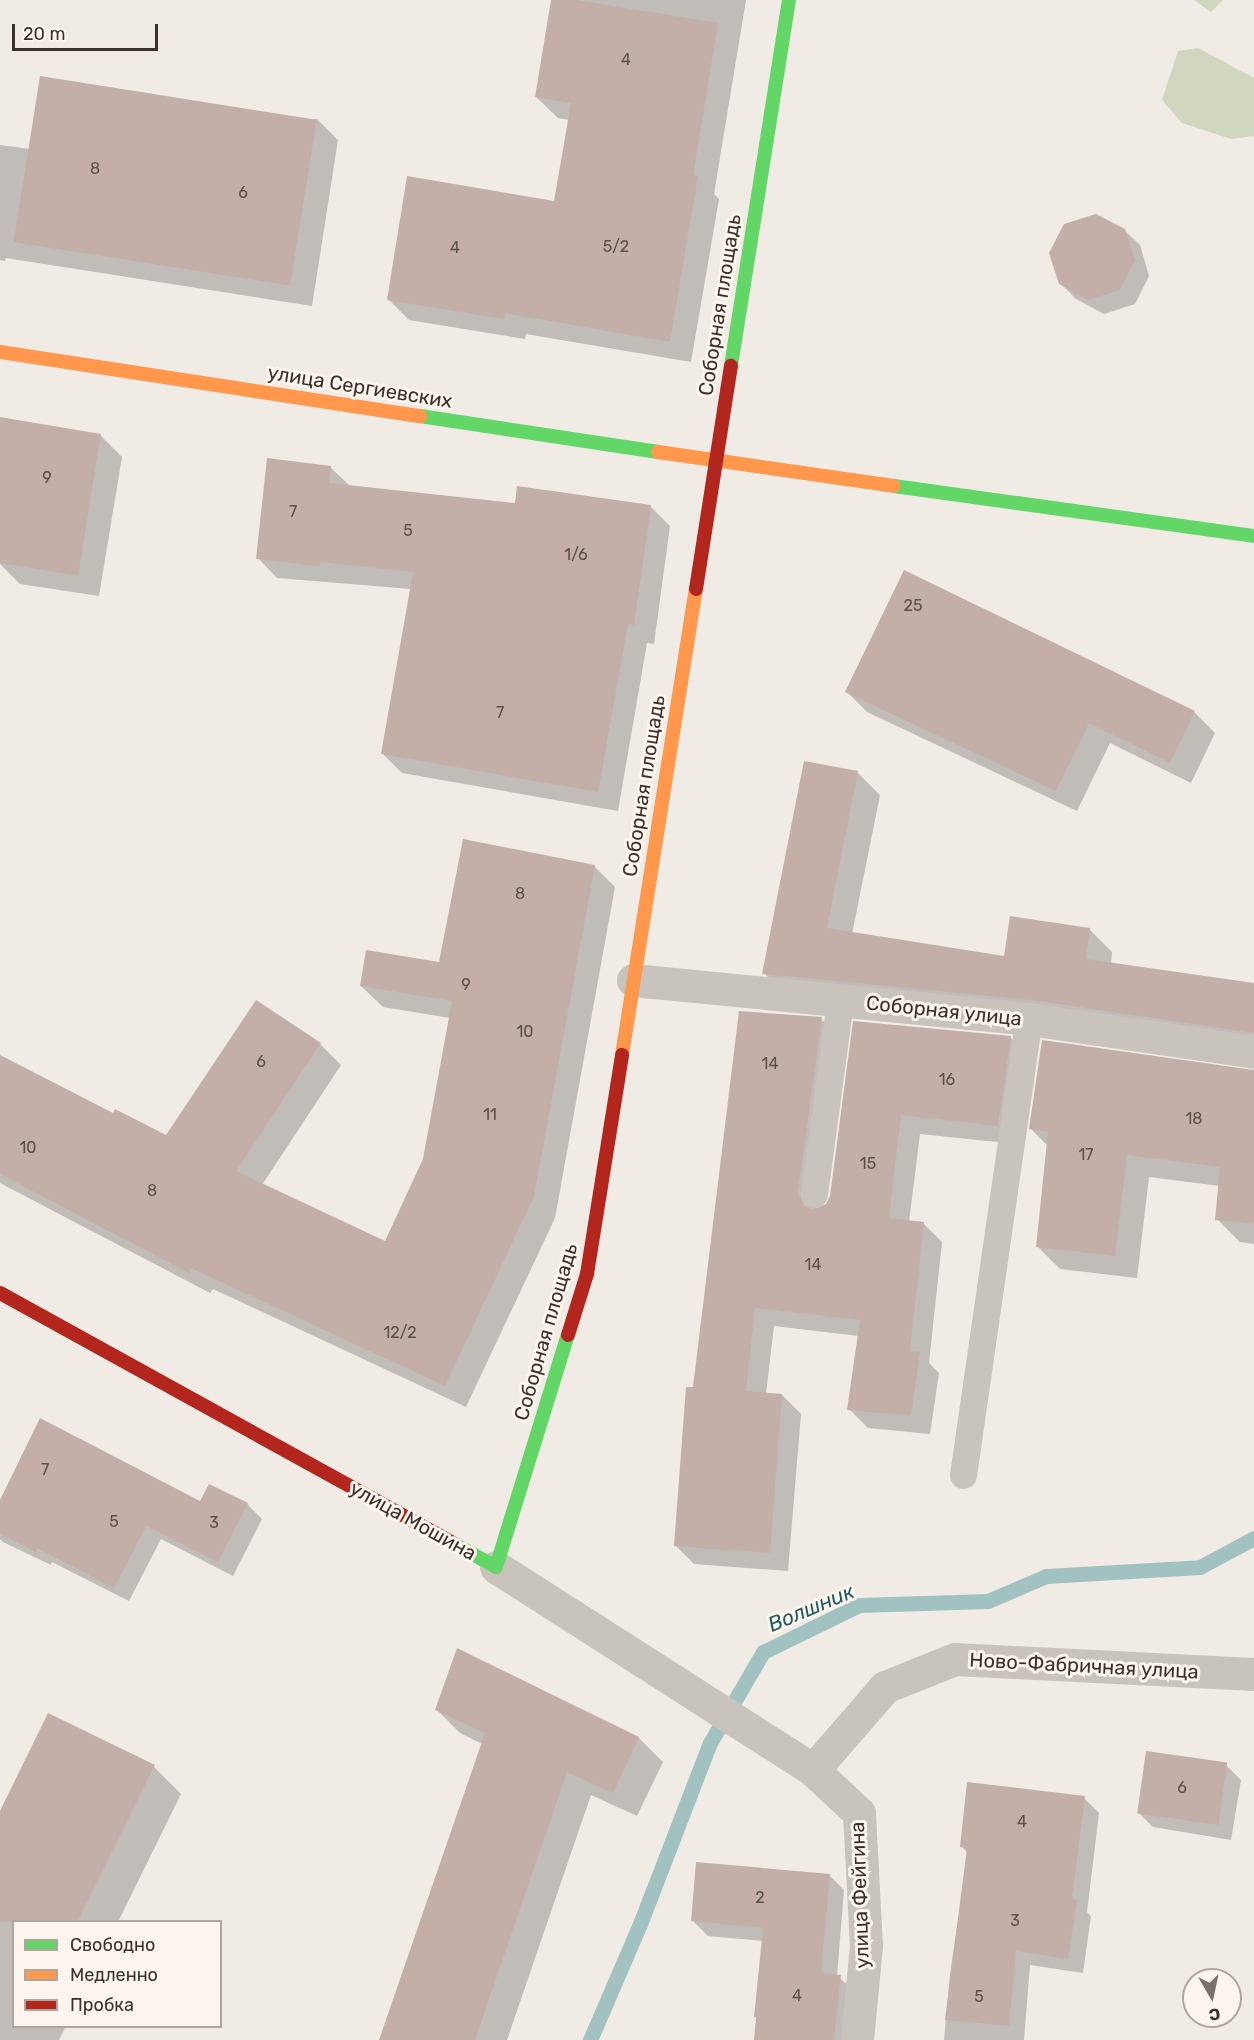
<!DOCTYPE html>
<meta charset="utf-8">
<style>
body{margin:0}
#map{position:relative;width:1254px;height:2040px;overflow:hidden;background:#f0ebe5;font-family:Rubik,sans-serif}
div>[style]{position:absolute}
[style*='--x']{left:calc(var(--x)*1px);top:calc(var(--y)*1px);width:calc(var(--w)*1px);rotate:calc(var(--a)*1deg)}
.green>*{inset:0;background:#d1d6bf}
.shadow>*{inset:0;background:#0003}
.stream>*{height:15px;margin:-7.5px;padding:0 7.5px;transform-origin:7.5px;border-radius:7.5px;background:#a1c2c1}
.building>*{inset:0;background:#c3afa7;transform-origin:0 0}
.lane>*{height:27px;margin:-13.5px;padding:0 13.5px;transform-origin:13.5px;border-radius:13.5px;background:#c9c3be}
.street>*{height:33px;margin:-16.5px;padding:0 16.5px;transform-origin:16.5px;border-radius:16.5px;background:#c9c3be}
.fast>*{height:14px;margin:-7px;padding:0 7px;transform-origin:7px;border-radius:7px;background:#63d668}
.slow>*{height:14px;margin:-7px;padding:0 7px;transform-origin:7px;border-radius:7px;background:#ff974d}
.jam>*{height:14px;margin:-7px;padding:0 7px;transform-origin:7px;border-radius:7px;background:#b3261e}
span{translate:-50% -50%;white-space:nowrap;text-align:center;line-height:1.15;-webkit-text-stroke:6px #fbf5ee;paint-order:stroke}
.number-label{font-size:16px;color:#5d504a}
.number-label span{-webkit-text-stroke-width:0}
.street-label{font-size:20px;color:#3b302b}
.water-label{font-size:21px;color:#1f5a5e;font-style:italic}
.legend{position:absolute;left:12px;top:1920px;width:210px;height:108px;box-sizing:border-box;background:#fbf5ee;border:2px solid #aea6a0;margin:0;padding:8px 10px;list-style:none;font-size:18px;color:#3b302b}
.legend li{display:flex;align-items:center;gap:12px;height:30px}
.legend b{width:30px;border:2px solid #aea6a0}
.north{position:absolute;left:1182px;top:1968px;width:60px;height:60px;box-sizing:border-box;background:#fbf5ee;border:2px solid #aea6a0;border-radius:50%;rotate:171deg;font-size:16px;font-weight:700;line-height:24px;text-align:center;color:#3b302b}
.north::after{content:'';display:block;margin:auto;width:21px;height:27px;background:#7a716c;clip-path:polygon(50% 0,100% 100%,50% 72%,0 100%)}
.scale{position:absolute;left:12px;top:24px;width:146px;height:27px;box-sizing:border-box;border:3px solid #3b302b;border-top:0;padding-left:8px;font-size:18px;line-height:21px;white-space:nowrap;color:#3b302b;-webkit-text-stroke:4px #fbf5ee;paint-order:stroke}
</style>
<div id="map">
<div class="green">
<i style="clip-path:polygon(1194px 0,1223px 0,1211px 12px)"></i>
<i style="clip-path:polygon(1198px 48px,1254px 78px,1254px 136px,1231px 139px,1182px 123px,1162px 100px,1178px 51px)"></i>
</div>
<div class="shadow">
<i style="clip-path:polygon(552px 0,746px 0,714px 194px,719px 199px,691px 362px,526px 334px,525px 339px,409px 320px,388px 299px,555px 203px,570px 120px,558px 118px,536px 97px)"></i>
<i style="clip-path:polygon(317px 119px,338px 140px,312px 306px,6px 258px,5px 261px,0 260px,0 145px,30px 149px)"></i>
<i style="clip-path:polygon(1124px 230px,1140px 245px,1149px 276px,1135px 304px,1104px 314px,1076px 299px,1061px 284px)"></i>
<i style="clip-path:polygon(0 419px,100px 435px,122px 457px,99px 596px,20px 584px,0 564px)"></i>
<i style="clip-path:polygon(330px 467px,350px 486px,516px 504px,651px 507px,670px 526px,654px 644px,647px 643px,618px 811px,402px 773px,382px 753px,411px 589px,277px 578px,258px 558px)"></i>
<i style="clip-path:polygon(846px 691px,1194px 712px,1215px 733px,1191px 783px,1110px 743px,1077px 811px,867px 712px)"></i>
<i style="clip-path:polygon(857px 772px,880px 795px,852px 934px,1005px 958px,1090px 930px,1112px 952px,1111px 964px,1254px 985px,1254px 1052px,786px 996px,764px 973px)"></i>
<i style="clip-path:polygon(594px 866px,615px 887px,555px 1218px,466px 1407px,213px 1289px,210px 1293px,0 1183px,0 1056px,114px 1115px,166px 1137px,320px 1044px,341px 1065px,262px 1185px,386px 1243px,424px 1159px,450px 1018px,383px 1007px,361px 986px,440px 964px)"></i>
<i style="clip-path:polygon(821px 1019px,840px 1038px,817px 1209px,827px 1205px,831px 1197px,855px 1022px,1010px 1037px,1029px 1057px,1016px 1144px,920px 1134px,909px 1222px,923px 1223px,942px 1242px,929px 1363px,939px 1373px,930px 1434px,868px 1428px,849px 1409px,859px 1336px,774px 1326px,766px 1394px,782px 1395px,801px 1414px,788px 1571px,694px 1564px,675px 1545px,694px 1389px)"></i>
<i style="clip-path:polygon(1254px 1072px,1254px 1244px,1240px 1242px,1217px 1219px,1220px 1186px,1149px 1177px,1137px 1278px,1060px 1269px,1037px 1246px,1048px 1146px,1031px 1129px)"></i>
<i style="clip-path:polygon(0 1503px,247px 1504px,262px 1519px,233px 1576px,161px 1539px,129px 1601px,52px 1562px,51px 1565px,3px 1542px,0 1539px)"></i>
<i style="clip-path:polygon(458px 1650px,639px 1738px,663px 1762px,637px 1816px,591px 1795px,507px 2040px,381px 2040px,482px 1744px,460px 1733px,436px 1709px)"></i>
<i style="clip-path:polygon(1226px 1765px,1241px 1780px,1231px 1840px,1153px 1827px,1138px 1812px)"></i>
<i style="clip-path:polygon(154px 1767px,181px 1794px,118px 1922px,14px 1922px,14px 2026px,66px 2026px,59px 2040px,0 2040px,0 1814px)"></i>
<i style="clip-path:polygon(1084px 1798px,1099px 1813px,1087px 1912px,1091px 1916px,1083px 1973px,1030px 1965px,1024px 2040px,944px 2040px,950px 1974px,968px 1853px,962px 1847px)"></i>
<i style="clip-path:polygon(829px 1875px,844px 1890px,837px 1976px,855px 1991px,850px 2040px,755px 2040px,764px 1941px,708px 1936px,693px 1921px)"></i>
</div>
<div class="stream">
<i style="--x:590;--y:2040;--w:126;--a:-66.7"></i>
<i style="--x:640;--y:1924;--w:194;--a:-68.9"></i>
<i style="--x:710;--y:1743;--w:105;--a:-59.8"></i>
<i style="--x:763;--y:1652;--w:107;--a:-26.1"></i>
<i style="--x:859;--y:1605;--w:129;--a:-1.8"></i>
<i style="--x:988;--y:1601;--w:63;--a:-23.3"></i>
<i style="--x:1046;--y:1576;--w:154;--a:-3.3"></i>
<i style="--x:1200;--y:1567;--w:61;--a:-28.2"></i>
</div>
<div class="building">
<i style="clip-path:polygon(551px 0,577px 0,718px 23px,693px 175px,698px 176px,670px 342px,505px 313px,504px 319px,387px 300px,407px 176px,554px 201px,571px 103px,535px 97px)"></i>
<i style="left:40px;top:76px;width:280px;height:168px;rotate:9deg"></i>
<i style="clip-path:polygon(1096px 214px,1125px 229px,1135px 260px,1120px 290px,1088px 300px,1059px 284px,1049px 253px,1064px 224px)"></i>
<i style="clip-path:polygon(0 417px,101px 434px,78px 576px,0 563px)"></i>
<i style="clip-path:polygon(267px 458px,331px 466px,329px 483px,515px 503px,517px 486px,651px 505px,634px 625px,628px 624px,598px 792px,381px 754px,413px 572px,320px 562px,320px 566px,256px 559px)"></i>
<i style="clip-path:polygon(904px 570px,1195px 711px,1170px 763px,1089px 723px,1056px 791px,845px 692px)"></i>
<i style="clip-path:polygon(804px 761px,858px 771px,827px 928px,1004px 956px,1010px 916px,1090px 928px,1086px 959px,1254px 983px,1254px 1033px,1031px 1000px,762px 974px)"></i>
<i style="clip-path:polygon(463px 839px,595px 865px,534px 1196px,445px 1386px,191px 1268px,189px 1273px,0 1174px,0 1055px,113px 1113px,115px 1109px,166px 1135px,256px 1000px,321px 1043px,236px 1171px,385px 1241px,423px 1159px,452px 1001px,360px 986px,366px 950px,439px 962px)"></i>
<i style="clip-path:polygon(739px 1011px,822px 1017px,798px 1192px,804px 1206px,812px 1210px,826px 1204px,830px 1196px,853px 1021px,1011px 1036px,998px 1126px,901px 1115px,889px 1218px,924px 1222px,910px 1351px,920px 1352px,911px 1416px,847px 1410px,860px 1320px,755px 1308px,746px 1391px,782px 1394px,770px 1553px,674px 1546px,686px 1387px,693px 1387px)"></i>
<i style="clip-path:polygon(1042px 1040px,1254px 1070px,1254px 1224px,1215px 1220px,1220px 1167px,1127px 1155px,1115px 1256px,1036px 1247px,1048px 1132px,1029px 1129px)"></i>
<i style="clip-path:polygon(40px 1418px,200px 1501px,209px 1484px,248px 1503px,218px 1562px,146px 1526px,114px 1588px,37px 1548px,36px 1552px,0 1534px,0 1500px)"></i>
<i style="clip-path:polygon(457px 1648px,639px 1737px,613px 1793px,567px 1772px,475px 2040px,379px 2040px,485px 1733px,435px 1710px)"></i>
<i style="clip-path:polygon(48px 1713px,155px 1765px,77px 1922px,0 1922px,0 1811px)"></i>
<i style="left:1146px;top:1751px;width:82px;height:63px;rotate:8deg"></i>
<i style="clip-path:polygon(967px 1782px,1085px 1796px,1072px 1899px,1077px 1900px,1068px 1959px,1016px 1951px,1009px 2026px,945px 2020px,967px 1848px,960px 1847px)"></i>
<i style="clip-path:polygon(696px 1862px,830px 1874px,821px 1973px,841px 1975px,834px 2040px,754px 2040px,756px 2017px,754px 2017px,763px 1928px,691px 1921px)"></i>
</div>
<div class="lane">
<i style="--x:814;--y:1194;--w:195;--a:-82.3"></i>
<i style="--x:963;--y:1475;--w:461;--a:-81.8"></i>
</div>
<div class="street">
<i style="--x:633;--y:980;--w:398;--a:5.6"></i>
<i style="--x:1029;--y:1019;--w:227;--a:8.3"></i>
<i style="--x:496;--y:1567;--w:376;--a:32.6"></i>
<i style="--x:813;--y:1770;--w:63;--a:43.1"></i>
<i style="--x:859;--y:1813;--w:132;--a:87"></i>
<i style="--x:866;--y:1945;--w:95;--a:95.4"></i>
<i style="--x:813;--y:1770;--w:110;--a:-49.1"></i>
<i style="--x:885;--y:1687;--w:75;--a:-21.8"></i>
<i style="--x:955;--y:1659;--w:299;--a:2.9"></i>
</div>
<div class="fast">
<i style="--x:731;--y:366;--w:371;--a:-81"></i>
<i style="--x:420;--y:416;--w:241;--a:8.6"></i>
<i style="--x:894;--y:486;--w:363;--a:7.9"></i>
<i style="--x:453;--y:1543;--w:49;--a:29.2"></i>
<i style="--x:496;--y:1567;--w:243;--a:-72.8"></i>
</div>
<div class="slow">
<i style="--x:0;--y:352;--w:425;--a:8.7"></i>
<i style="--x:658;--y:452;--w:238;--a:8.2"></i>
<i style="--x:622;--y:1055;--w:472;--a:-81"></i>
</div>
<div class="jam">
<i style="--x:696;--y:589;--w:226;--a:-81.1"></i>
<i style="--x:0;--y:1293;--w:517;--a:28.89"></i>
<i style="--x:568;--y:1335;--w:64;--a:-72.7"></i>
<i style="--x:587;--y:1274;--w:222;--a:-80.9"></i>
</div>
<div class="number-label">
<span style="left:626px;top:60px">4</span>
<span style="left:95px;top:169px">8</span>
<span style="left:243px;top:193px">6</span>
<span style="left:616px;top:247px">5/2</span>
<span style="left:455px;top:248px">4</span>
<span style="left:47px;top:478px">9</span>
<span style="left:293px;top:512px">7</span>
<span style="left:408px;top:531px">5</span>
<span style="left:576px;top:555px">1/6</span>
<span style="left:913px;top:606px">25</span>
<span style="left:500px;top:713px">7</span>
<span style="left:520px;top:894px">8</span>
<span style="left:466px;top:985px">9</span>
<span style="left:525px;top:1032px">10</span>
<span style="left:261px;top:1062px">6</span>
<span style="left:770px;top:1064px">14</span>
<span style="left:947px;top:1080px">16</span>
<span style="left:490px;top:1115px">11</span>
<span style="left:1194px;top:1119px">18</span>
<span style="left:28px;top:1148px">10</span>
<span style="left:1086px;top:1155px">17</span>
<span style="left:868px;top:1164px">15</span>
<span style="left:152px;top:1191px">8</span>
<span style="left:813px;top:1265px">14</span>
<span style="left:400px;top:1333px">12/2</span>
<span style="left:45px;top:1470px">7</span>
<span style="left:114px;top:1522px">5</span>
<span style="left:214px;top:1523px">3</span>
<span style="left:1182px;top:1788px">6</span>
<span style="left:1022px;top:1822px">4</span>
<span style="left:760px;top:1898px">2</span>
<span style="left:1015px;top:1921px">3</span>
<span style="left:797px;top:1996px">4</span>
<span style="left:979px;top:1997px">5</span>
</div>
<div class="street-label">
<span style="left:720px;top:305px;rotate:-81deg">Соборная площадь</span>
<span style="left:360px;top:387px;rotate:9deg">улица Сергиевских</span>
<span style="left:644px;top:786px;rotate:-81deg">Соборная площадь</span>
<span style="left:944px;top:1011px;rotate:6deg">Соборная улица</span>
<span style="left:546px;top:1332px;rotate:-74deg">Соборная площадь</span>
<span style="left:413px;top:1521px;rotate:29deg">улица Мошина</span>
<span style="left:1084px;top:1666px;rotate:3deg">Ново-Фабричная улица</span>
<span style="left:860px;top:1895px;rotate:-92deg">улица Фейгина</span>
</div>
<div class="water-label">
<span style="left:811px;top:1608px;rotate:-23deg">Волшник</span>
</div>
<ul class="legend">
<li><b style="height:8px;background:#63d668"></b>Свободно</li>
<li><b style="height:8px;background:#ff974d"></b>Медленно</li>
<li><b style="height:8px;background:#b3261e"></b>Пробка</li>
</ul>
<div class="north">С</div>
<div class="scale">20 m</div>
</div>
